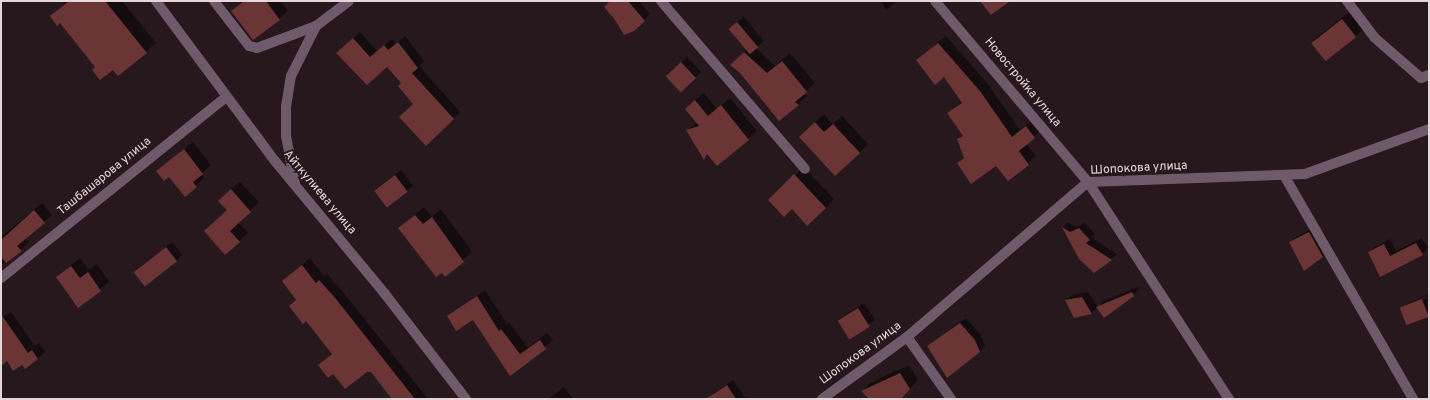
<!DOCTYPE html>
<meta charset="utf-8">
<style>
body{margin:0}
#map{position:relative;width:1430px;height:400px;overflow:hidden;background:#27181d;font-family:Overpass,sans-serif}
div>[style]{position:absolute}
[style*='--x']{left:calc(var(--x)*1px);top:calc(var(--y)*1px);width:calc(var(--w)*1px);rotate:calc(var(--a)*1deg)}
.shadow>*{inset:0;background:#0007;transform-origin:0 0}
.building>*{inset:0;background:#6b3536;transform-origin:0 0}
.street>*{height:10px;margin:-5px;padding:0 5px;transform-origin:5px;border-radius:5px;background:#6e5a6a}
span{translate:-50% -50%;white-space:nowrap;text-align:center;line-height:1.15;-webkit-text-stroke:4px #27181d;paint-order:stroke}
.street-label{font-size:12px;color:#e4d8dc}
.frame{position:absolute;inset:0;border:2px solid #e4d8dc;pointer-events:none}
</style>
<div id="map">
<div class="shadow">
<i style="clip-path:polygon(62px 1px,122px 1px,156px 43px,146px 52px,113px 68px,97px 67px,61px 22px,51px 16px,64px 4px)"></i>
<i style="clip-path:polygon(242px 1px,281px 1px,288px 11px,279px 19px,232px 11px)"></i>
<i style="clip-path:polygon(611px 1px,639px 1px,650px 14px,634px 30px)"></i>
<i style="clip-path:polygon(881px 1px,897px 1px,886px 10px)"></i>
<i style="clip-path:polygon(1351px 11px,1364px 28px,1355px 37px,1312px 41px)"></i>
<i style="clip-path:polygon(744px 17px,764px 41px,756px 48px,775px 66px,790px 53px,815px 83px,803px 94px,807px 96px,780px 120px,741px 72px,731px 65px,747px 49px,735px 23px)"></i>
<i style="clip-path:polygon(360px 32px,377px 51px,392px 39px,396px 44px,405px 36px,424px 61px,419px 66px,460px 112px,426px 144px,414px 104px,402px 83px,387px 65px,344px 46px)"></i>
<i style="clip-path:polygon(946px 36px,987px 83px,1020px 130px,1034px 119px,1042px 129px,1026px 144px,1036px 156px,1009px 180px,997px 165px,958px 163px,964px 157px,958px 140px,963px 135px,949px 113px,963px 101px,944px 76px,917px 60px)"></i>
<i style="clip-path:polygon(687px 57px,701px 72px,695px 78px,667px 76px)"></i>
<i style="clip-path:polygon(704px 93px,717px 109px,730px 98px,757px 131px,717px 164px,709px 154px,705px 159px,687px 131px,697px 122px,695px 100px)"></i>
<i style="clip-path:polygon(824px 114px,833px 124px,842px 116px,868px 144px,859px 153px,809px 128px)"></i>
<i style="clip-path:polygon(193px 142px,211px 165px,201px 174px,204px 178px,196px 186px,157px 171px)"></i>
<i style="clip-path:polygon(804px 167px,834px 199px,826px 208px,777px 191px)"></i>
<i style="left:401px;top:170px;width:20px;height:33px;rotate:53deg"></i>
<i style="clip-path:polygon(240px 182px,259px 202px,238px 222px,248px 233px,226px 253px,228px 192px)"></i>
<i style="clip-path:polygon(42px 203px,52px 215px,25px 238px,29px 242px,21px 250px,1px 265px,1px 237px)"></i>
<i style="clip-path:polygon(424px 207px,432px 217px,441px 209px,472px 252px,445px 275px,399px 228px)"></i>
<i style="clip-path:polygon(1068px 222px,1076px 227px,1085px 223px,1095px 234px,1091px 237px,1117px 254px,1094px 272px,1080px 258px,1063px 227px)"></i>
<i style="clip-path:polygon(1315px 227px,1328px 251px,1322px 256px,1290px 242px,1296px 237px)"></i>
<i style="clip-path:polygon(1422px 238px,1428px 248px,1422px 254px,1381px 275px,1369px 252px,1375px 247px,1390px 239px,1396px 251px)"></i>
<i style="clip-path:polygon(172px 242px,182px 255px,176px 261px,141px 266px)"></i>
<i style="clip-path:polygon(80px 258px,89px 270px,97px 264px,109px 282px,79px 306px,57px 277px)"></i>
<i style="clip-path:polygon(310px 258px,324px 276px,327px 274px,343px 292px,428px 399px,388px 399px,391px 397px,372px 371px,333px 372px,319px 365px,332px 353px,283px 281px)"></i>
<i style="clip-path:polygon(1138px 287px,1139px 289px,1133px 295px,1098px 307px,1092px 313px,1075px 317px,1066px 300px,1072px 295px,1088px 292px,1098px 307px,1103px 301px)"></i>
<i style="clip-path:polygon(485px 290px,507px 324px,509px 322px,528px 348px,547px 333px,553px 340px,510px 375px,474px 318px,448px 317px)"></i>
<i style="clip-path:polygon(evenodd,1428px 294px,1429px 316px,1409px 325px,1402px 309px,1407px 304px,1428px 294px,1426px 296px,1427px 298px,1407px 307px,1407px 305px,1426px 296px)"></i>
<i style="left:864px;top:303px;width:20px;height:30px;rotate:57deg"></i>
<i style="clip-path:polygon(11px 312px,35px 346px,39px 343px,45px 352px,37px 359px,22px 364px,7px 360px,1px 364px,1px 318px)"></i>
<i style="clip-path:polygon(966px 318px,980px 334px,985px 346px,979px 352px,928px 346px)"></i>
<i style="clip-path:polygon(909px 365px,918px 380px,900px 399px,870px 399px,862px 391px,870px 383px)"></i>
<i style="clip-path:polygon(733px 380px,746px 399px,708px 399px,714px 393px)"></i>
<i style="clip-path:polygon(564px 387px,573px 399px,548px 399px)"></i>
</div>
<div class="building">
<i style="clip-path:polygon(69px 1px,105px 1px,147px 53px,118px 76px,113px 70px,100px 80px,92px 70px,95px 67px,60px 23px,57px 26px,50px 16px)"></i>
<i style="clip-path:polygon(244px 1px,266px 1px,280px 20px,253px 40px,231px 11px)"></i>
<i style="clip-path:polygon(610px 1px,628px 1px,645px 21px,634px 31px,624px 35px,615px 20px,604px 7px)"></i>
<i style="clip-path:polygon(980px 1px,1010px 1px,991px 15px)"></i>
<i style="left:1342px;top:19px;width:23px;height:39px;rotate:52deg"></i>
<i style="left:737px;top:22px;width:33px;height:11px;rotate:50deg"></i>
<i style="clip-path:polygon(353px 38px,370px 57px,384px 45px,388px 50px,398px 42px,418px 68px,412px 73px,454px 119px,426px 146px,399px 117px,413px 104px,398px 86px,401px 83px,387px 67px,367px 85px,336px 53px)"></i>
<i style="clip-path:polygon(938px 43px,980px 91px,1012px 137px,1026px 126px,1035px 138px,1019px 151px,1029px 165px,1008px 181px,996px 166px,971px 184px,957px 163px,964px 158px,957px 139px,963px 136px,947px 113px,962px 103px,944px 77px,935px 85px,916px 60px)"></i>
<i style="clip-path:polygon(744px 52px,767px 73px,782px 61px,807px 92px,795px 102px,799px 105px,779px 121px,740px 73px,730px 65px)"></i>
<i style="left:681px;top:62px;width:22px;height:21px;rotate:47deg"></i>
<i style="clip-path:polygon(695px 100px,708px 116px,721px 105px,749px 140px,717px 166px,707px 154px,704px 160px,686px 130px,699px 126px,685px 109px)"></i>
<i style="clip-path:polygon(815px 122px,824px 132px,833px 124px,860px 153px,835px 176px,799px 137px)"></i>
<i style="clip-path:polygon(184px 149px,203px 174px,193px 182px,197px 187px,185px 197px,169px 177px,164px 181px,156px 171px)"></i>
<i style="clip-path:polygon(794px 174px,826px 208px,807px 226px,792px 209px,784px 217px,768px 200px)"></i>
<i style="left:395px;top:175px;width:21px;height:26px;rotate:53deg"></i>
<i style="clip-path:polygon(231px 189px,251px 212px,230px 231px,240px 242px,225px 255px,204px 231px,227px 210px,218px 201px)"></i>
<i style="clip-path:polygon(34px 210px,45px 223px,17px 246px,22px 251px,6px 263px,1px 257px,1px 240px)"></i>
<i style="clip-path:polygon(415px 215px,423px 224px,432px 217px,464px 262px,445px 277px,442px 273px,436px 277px,398px 228px)"></i>
<i style="clip-path:polygon(1062px 227px,1070px 232px,1079px 228px,1090px 240px,1086px 243px,1112px 260px,1094px 273px,1079px 259px)"></i>
<i style="clip-path:polygon(1309px 232px,1323px 257px,1304px 271px,1289px 242px)"></i>
<i style="clip-path:polygon(1416px 243px,1423px 255px,1380px 277px,1368px 252px,1384px 244px,1390px 256px)"></i>
<i style="left:166px;top:247px;width:18px;height:41px;rotate:52deg"></i>
<i style="clip-path:polygon(302px 265px,316px 283px,319px 280px,336px 299px,415px 399px,392px 399px,371px 372px,367px 372px,345px 389px,333px 374px,328px 378px,318px 365px,332px 354px,306px 321px,303px 324px,289px 306px,296px 300px,282px 281px)"></i>
<i style="clip-path:polygon(71px 266px,80px 278px,88px 272px,101px 291px,78px 308px,56px 277px)"></i>
<i style="clip-path:polygon(1132px 292px,1134px 296px,1104px 318px,1096px 307px)"></i>
<i style="clip-path:polygon(477px 296px,499px 331px,501px 329px,520px 354px,540px 340px,546px 349px,510px 376px,473px 320px,456px 331px,447px 316px)"></i>
<i style="clip-path:polygon(1082px 297px,1092px 314px,1074px 318px,1065px 300px)"></i>
<i style="left:1422px;top:299px;width:19px;height:24px;rotate:69deg"></i>
<i style="left:858px;top:308px;width:22px;height:24px;rotate:58deg"></i>
<i style="clip-path:polygon(1px 314px,28px 353px,32px 350px,38px 359px,25px 369px,22px 365px,13px 371px,7px 361px,1px 366px)"></i>
<i style="clip-path:polygon(960px 323px,975px 340px,980px 352px,947px 378px,927px 346px)"></i>
<i style="clip-path:polygon(900px 373px,910px 389px,901px 399px,869px 399px,861px 391px)"></i>
<i style="clip-path:polygon(727px 385px,736px 399px,706px 399px)"></i>
</div>
<div class="street">
<i style="--x:156;--y:1;--w:199;--a:53.4"></i>
<i style="--x:275;--y:161;--w:173;--a:50.4"></i>
<i style="--x:385;--y:294;--w:133;--a:52.4"></i>
<i style="--x:214;--y:1;--w:57;--a:52.1"></i>
<i style="--x:249;--y:46;--w:8;--a:14"></i>
<i style="--x:257;--y:48;--w:63;--a:-20.4"></i>
<i style="--x:661;--y:1;--w:221;--a:49.4"></i>
<i style="--x:935;--y:1;--w:237;--a:49.8"></i>
<i style="--x:1088;--y:182;--w:259;--a:57"></i>
<i style="--x:1347;--y:1;--w:46;--a:52.9"></i>
<i style="--x:1375;--y:38;--w:61;--a:41"></i>
<i style="--x:1421;--y:78;--w:9;--a:-21"></i>
<i style="--x:1285;--y:177;--w:256;--a:60"></i>
<i style="--x:295;--y:184;--w:49;--a:-100.6"></i>
<i style="--x:286;--y:136;--w:29;--a:-90"></i>
<i style="--x:286;--y:107;--w:31;--a:-81"></i>
<i style="--x:291;--y:76;--w:56;--a:-63.4"></i>
<i style="--x:316;--y:26;--w:41;--a:-37.1"></i>
<i style="--x:1;--y:278;--w:289;--a:-38.8"></i>
<i style="--x:907;--y:337;--w:76;--a:54.6"></i>
<i style="--x:822;--y:399;--w:105;--a:-36.1"></i>
<i style="--x:907;--y:337;--w:238;--a:-40.6"></i>
<i style="--x:1088;--y:182;--w:217;--a:-2.1"></i>
<i style="--x:1305;--y:174;--w:132;--a:-19.9"></i>
</div>
<div class="street-label">
<span style="left:1022px;top:83px;rotate:50deg">Новостройка улица</span>
<span style="left:1139px;top:169px;rotate:-3deg">Шопокова улица</span>
<span style="left:105px;top:177px;rotate:-39deg">Ташбашарова улица</span>
<span style="left:319px;top:193px;rotate:50deg">Айткулиева улица</span>
<span style="left:861px;top:354px;rotate:-36deg">Шопокова улица</span>
</div>
<div class="frame"></div>
</div>
